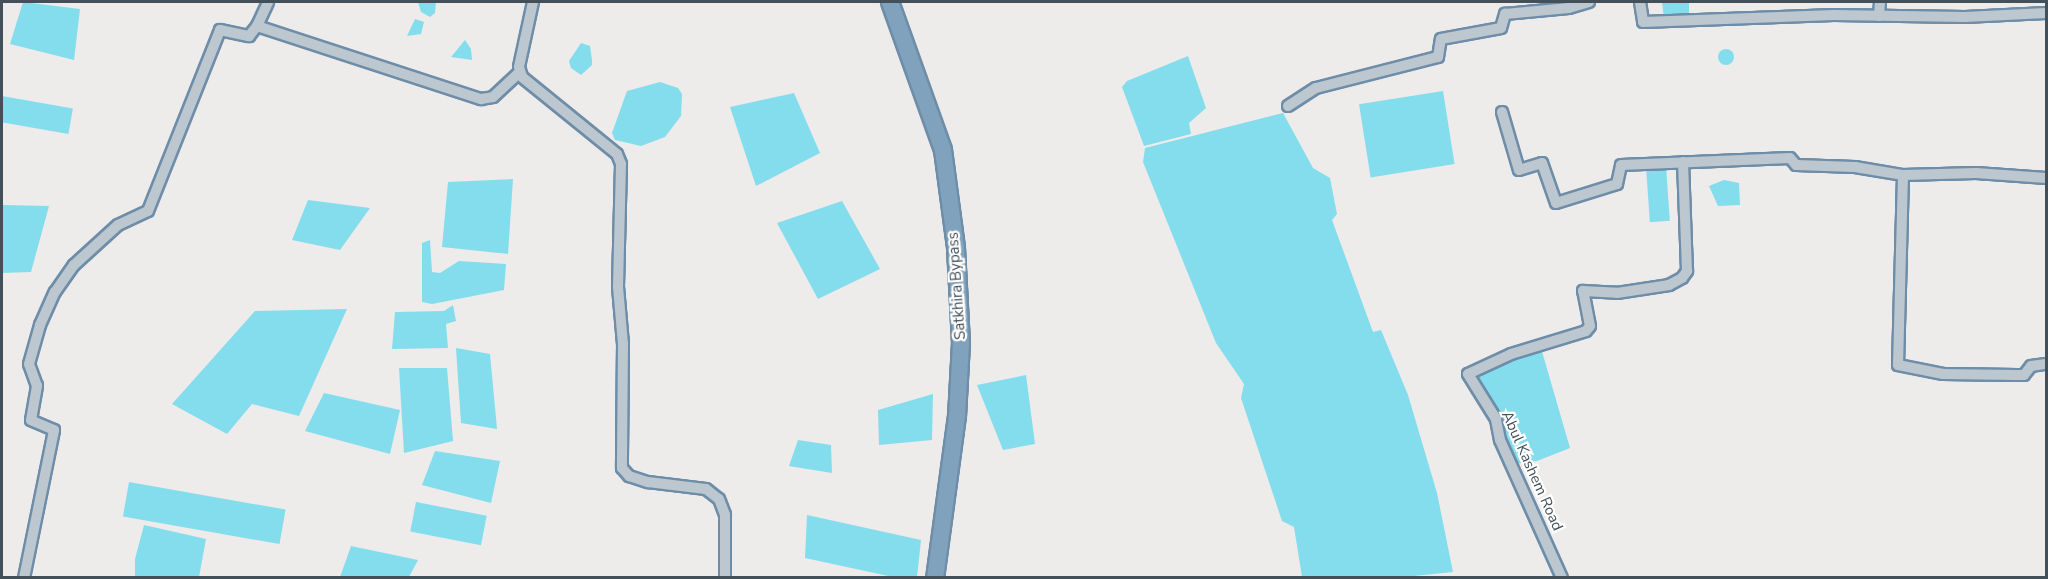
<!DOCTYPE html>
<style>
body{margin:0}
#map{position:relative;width:2048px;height:579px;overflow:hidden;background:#eeebeb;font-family:"Nunito Sans",sans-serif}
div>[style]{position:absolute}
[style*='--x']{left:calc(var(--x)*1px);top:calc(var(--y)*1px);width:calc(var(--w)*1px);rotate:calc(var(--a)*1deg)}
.water>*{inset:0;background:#83dded;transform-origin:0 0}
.round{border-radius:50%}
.roads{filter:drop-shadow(2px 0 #6d8da8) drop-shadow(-2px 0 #6d8da8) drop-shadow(0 2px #6d8da8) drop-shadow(0 -2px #6d8da8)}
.minor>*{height:10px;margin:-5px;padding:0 5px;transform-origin:5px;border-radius:5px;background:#bcc7cf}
.highway>*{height:16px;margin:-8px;padding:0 8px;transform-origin:8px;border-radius:8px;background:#81a2bc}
span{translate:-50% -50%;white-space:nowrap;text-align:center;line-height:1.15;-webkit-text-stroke:4.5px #fff;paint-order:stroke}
.street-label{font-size:15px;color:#445059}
.frame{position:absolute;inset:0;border:3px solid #445059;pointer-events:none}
</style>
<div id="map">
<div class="water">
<i style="clip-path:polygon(23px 2px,80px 9px,74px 60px,10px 44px)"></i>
<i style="clip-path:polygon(418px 2px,436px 2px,435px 13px,430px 17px,421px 12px)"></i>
<i style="clip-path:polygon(1662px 2px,1689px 2px,1689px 17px,1664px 19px)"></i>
<i style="clip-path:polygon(415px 19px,424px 22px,421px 34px,407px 36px)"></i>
<i style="clip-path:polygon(465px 40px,471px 49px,472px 60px,451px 57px)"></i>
<i style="clip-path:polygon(581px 43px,590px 46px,592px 60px,592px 65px,581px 75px,571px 68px,569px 61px)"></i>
<i class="round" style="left:1718px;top:49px;width:16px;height:16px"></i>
<i style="clip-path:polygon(1188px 56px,1206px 108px,1189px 123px,1191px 134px,1144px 146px,1122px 87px,1127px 81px)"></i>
<i style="clip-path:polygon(660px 82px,678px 88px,682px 94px,681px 116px,665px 137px,641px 146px,615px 140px,612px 133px,627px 91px)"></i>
<i style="left:1443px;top:91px;width:74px;height:85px;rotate:81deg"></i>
<i style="clip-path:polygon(794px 93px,820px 153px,756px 186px,730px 107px)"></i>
<i style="left:2px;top:96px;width:72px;height:26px;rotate:10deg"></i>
<i style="clip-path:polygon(1283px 113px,1313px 168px,1330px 178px,1337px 214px,1332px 220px,1373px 332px,1381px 330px,1408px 395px,1437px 493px,1453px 572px,1394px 578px,1302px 577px,1294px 527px,1282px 521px,1241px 398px,1244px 384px,1216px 343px,1143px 162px,1145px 148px)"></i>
<i style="left:1666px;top:166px;width:55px;height:20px;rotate:86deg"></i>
<i style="clip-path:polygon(513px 179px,508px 254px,442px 247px,448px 182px)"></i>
<i style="clip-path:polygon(1724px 180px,1739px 183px,1740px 205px,1718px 206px,1709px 186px)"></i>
<i style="clip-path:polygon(308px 200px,370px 208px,340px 250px,292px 240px)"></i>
<i style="clip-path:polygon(842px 201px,880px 269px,818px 299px,777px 223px)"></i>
<i style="clip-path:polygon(2px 205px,49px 206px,31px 272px,2px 273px)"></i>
<i style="clip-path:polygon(430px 240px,432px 272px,440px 273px,459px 261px,506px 264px,504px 290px,432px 304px,422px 302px,422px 243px)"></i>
<i style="clip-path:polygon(453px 305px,456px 321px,446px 324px,448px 348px,392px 349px,395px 312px,444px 311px)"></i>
<i style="clip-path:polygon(347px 309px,299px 416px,252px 404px,227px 434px,172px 404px,255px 311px)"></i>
<i style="clip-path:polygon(456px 348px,490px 354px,497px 429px,461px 423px)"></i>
<i style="clip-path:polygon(1541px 348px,1570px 448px,1537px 461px,1515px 464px,1473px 374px)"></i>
<i style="clip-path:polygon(399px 368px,447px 368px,453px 441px,404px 453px)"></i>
<i style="clip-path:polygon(1026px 375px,1035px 444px,1003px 450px,977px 385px)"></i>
<i style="clip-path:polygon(324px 393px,400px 410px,390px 454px,305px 431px)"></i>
<i style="clip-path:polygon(933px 394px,932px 440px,879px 445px,878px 410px)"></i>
<i style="clip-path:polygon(798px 440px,831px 445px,832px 473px,789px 466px)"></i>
<i style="clip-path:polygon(435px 451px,500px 461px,491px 503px,422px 485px)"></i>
<i style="left:129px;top:482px;width:159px;height:35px;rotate:10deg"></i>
<i style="left:416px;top:502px;width:72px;height:30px;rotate:11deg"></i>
<i style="clip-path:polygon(807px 515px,921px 540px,917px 577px,893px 577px,805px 558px)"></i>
<i style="clip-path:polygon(144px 525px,206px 539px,199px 577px,135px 577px,135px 559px)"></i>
<i style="clip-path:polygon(351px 546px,418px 560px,409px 577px,340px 577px)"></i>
</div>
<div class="roads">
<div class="minor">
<i style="--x:533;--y:2;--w:66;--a:102.2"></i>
<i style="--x:519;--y:67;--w:10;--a:73"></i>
<i style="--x:522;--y:77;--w:122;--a:39"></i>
<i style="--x:617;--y:154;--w:11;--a:68"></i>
<i style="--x:621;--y:164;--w:123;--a:91.4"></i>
<i style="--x:618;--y:287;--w:57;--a:85"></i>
<i style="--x:623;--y:344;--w:124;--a:90.5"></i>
<i style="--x:622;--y:468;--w:11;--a:49"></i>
<i style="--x:629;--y:476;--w:20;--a:18"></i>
<i style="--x:648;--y:482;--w:58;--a:6.9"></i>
<i style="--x:706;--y:489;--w:16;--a:38"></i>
<i style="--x:719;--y:499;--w:17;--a:69"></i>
<i style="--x:725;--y:515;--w:63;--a:90"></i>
<i style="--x:1640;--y:2;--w:20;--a:81"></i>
<i style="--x:1643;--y:22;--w:191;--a:-2.1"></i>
<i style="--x:1834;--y:15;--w:131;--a:0.9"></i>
<i style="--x:1965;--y:17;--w:81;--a:-2.8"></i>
<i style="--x:1879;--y:16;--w:14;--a:-86"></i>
<i style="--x:257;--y:26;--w:26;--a:-65"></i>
<i style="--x:1288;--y:106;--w:33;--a:-33"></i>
<i style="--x:1316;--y:88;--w:126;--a:-14.3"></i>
<i style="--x:1438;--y:57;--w:18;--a:-81"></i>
<i style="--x:1441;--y:39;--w:61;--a:-10.4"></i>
<i style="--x:1501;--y:28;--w:15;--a:-74"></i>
<i style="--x:1505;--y:14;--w:64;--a:-5.4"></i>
<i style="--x:1569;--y:8;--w:21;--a:-17"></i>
<i style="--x:1502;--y:112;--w:60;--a:73.7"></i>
<i style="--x:1519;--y:170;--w:24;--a:-17"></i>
<i style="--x:1542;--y:163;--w:42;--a:70.7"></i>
<i style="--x:1556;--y:203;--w:64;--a:-17.3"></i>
<i style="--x:1617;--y:184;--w:19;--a:-78"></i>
<i style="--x:1621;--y:165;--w:169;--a:-2.4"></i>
<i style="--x:1790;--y:158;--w:9;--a:49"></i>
<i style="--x:1796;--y:165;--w:59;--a:1.9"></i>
<i style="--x:1855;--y:167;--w:49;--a:9.5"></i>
<i style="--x:2046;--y:178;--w:70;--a:-175.9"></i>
<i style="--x:1976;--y:173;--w:73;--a:178.4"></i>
<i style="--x:1903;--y:175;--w:190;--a:91.5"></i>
<i style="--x:1898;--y:365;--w:46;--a:11.3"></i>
<i style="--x:1943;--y:374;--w:74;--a:0.8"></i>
<i style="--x:2017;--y:375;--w:7;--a:0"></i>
<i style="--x:2024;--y:375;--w:11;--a:-52"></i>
<i style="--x:2031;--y:366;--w:15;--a:-8"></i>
<i style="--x:24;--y:578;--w:151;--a:-78.5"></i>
<i style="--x:54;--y:430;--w:25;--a:-157"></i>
<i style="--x:31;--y:420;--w:35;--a:-80"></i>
<i style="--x:37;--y:386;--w:23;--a:-110"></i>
<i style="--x:29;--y:364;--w:41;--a:-74.2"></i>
<i style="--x:40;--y:325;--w:36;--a:-66"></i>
<i style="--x:55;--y:292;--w:33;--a:-55"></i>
<i style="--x:74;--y:265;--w:59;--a:-42.3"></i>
<i style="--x:118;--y:225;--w:33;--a:-25"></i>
<i style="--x:148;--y:211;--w:195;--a:-68.3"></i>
<i style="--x:220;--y:30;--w:30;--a:12"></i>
<i style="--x:249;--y:36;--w:13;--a:-51"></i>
<i style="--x:257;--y:26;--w:236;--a:18.1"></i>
<i style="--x:481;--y:99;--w:12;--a:-9"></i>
<i style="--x:493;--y:97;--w:37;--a:-43"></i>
<i style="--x:1562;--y:578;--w:151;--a:-114.2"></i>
<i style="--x:1500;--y:440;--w:21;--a:-101"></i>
<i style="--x:1496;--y:419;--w:53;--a:-121.9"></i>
<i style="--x:1468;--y:374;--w:47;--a:-24.9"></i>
<i style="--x:1511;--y:354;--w:78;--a:-17"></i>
<i style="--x:1586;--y:331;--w:6;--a:-51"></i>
<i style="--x:1590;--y:326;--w:36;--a:-101"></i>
<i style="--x:1583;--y:291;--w:34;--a:3"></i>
<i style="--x:1617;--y:293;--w:53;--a:-8.7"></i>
<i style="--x:1669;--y:285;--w:15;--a:-28"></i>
<i style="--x:1682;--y:278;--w:9;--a:-54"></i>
<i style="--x:1687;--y:271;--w:109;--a:-92.1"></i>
</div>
<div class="highway">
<i style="--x:890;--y:2;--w:157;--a:70.3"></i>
<i style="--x:943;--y:150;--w:99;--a:82.4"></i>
<i style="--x:956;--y:248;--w:95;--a:87"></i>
<i style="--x:961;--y:343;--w:73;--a:93.1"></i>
<i style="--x:957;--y:416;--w:163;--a:97.7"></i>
</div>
</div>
<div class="street-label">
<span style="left:957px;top:286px;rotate:-94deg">Satkhira Bypass</span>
<span style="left:1532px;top:471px;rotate:66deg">Abul Kashem Road</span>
</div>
<div class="frame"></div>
</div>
